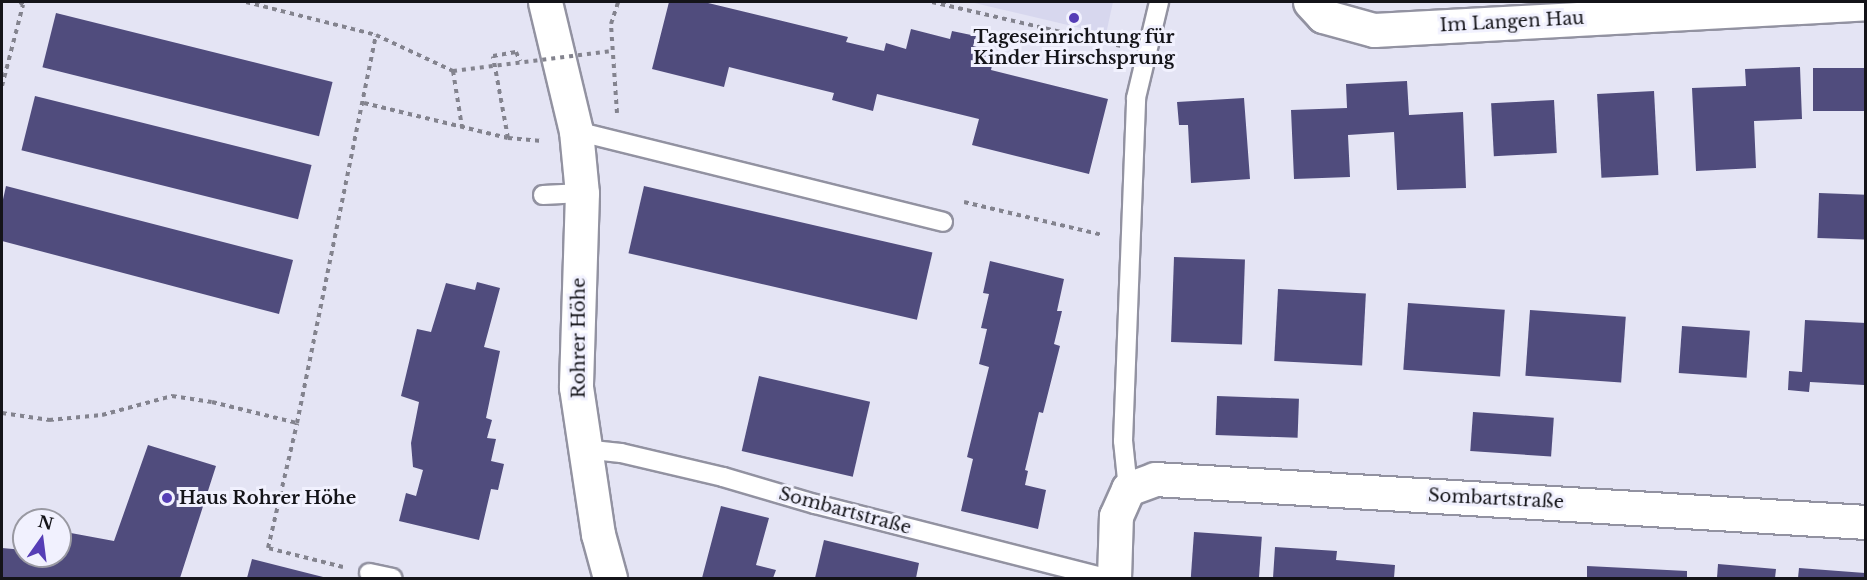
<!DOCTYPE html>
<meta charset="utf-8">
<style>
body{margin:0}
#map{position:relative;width:1867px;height:580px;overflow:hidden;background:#e4e4f4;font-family:"Libre Baskerville",serif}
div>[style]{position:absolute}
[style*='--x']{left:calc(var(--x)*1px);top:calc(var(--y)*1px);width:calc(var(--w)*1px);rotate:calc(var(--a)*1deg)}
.built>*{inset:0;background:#d7d7ee}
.building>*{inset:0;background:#504c7d;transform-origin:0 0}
.path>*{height:4px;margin-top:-2px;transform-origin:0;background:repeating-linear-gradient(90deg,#83838e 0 4.5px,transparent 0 9px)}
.roads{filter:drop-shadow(2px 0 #9292a1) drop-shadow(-2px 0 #9292a1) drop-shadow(0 2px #9292a1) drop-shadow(0 -2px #9292a1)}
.lane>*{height:18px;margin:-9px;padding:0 9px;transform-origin:9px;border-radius:9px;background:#fff}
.street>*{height:33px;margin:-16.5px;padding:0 16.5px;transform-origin:16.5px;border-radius:16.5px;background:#fff}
.secondary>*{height:33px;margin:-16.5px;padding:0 16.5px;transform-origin:16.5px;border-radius:16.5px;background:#fff}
.path-bridge>*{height:4px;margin-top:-2px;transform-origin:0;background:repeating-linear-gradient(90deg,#83838e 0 4.5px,transparent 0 9px)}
.dots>*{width:16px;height:16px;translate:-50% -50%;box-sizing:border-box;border:3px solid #f1f1fe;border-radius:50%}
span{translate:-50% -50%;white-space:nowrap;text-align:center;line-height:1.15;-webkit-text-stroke:6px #f1f1fe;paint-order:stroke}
.street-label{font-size:18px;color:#141419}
.poi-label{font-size:18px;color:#141419;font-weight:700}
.left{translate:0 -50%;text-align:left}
.frame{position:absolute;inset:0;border:3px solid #141419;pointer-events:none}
.north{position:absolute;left:12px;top:508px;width:60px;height:60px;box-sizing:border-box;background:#f1f1fe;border:2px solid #9999a2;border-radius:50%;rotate:14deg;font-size:16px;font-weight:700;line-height:24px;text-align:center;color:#141419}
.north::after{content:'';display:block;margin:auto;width:21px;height:27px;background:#563eb6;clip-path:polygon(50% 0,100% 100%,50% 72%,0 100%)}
</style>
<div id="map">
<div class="built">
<i style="clip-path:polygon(970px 2px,1113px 2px,1106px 34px)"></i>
</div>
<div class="building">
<i style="clip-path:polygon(669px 2px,704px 2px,848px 37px,846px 42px,884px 51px,886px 43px,906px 49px,911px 29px,950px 39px,952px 31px,976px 36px,973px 46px,995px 52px,991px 70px,1108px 99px,1089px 174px,972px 145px,979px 119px,877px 94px,873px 111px,832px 100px,834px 93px,729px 67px,724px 87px,652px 69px)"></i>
<i style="left:56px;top:13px;width:285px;height:56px;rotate:14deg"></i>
<i style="clip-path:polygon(1800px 67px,1802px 119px,1754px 121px,1756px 168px,1696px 171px,1692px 88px,1746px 86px,1745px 69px)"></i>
<i style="left:1866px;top:68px;width:43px;height:53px;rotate:90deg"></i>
<i style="clip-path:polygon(1407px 81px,1409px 115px,1463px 112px,1466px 188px,1397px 190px,1394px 132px,1348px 135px,1350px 177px,1294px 179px,1291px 110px,1347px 108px,1346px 84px)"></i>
<i style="left:1654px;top:91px;width:84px;height:57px;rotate:87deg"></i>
<i style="left:35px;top:96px;width:285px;height:56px;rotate:14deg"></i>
<i style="clip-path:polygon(1244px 98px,1250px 179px,1191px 183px,1188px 125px,1179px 125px,1177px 102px)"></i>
<i style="left:1554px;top:100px;width:53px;height:63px;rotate:87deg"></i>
<i style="clip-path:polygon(6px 186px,293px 260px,279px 314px,2px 241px,2px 204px)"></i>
<i style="left:644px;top:186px;width:296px;height:69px;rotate:13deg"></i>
<i style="left:1819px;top:193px;width:47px;height:45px;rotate:2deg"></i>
<i style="left:1174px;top:257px;width:71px;height:85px;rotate:2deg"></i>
<i style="clip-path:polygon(990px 261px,1064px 279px,1057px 311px,1062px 311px,1054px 344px,1060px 346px,1043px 413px,1039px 412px,1025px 470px,1028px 471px,1025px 485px,1046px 490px,1038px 529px,961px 511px,973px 459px,967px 457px,989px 367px,979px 364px,987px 329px,981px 328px,989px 294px,983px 293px)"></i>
<i style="clip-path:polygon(477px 282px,500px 288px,484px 347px,500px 351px,486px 418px,492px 420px,487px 438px,496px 439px,491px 461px,504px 464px,498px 490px,491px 489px,479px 540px,399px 521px,406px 493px,416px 496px,423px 470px,413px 467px,411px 443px,419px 402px,401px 396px,417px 329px,431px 332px,446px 283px,475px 290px)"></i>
<i style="left:1278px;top:289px;width:88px;height:72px;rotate:3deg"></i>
<i style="left:1408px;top:303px;width:97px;height:67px;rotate:4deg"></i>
<i style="left:1530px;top:310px;width:96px;height:66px;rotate:4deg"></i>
<i style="clip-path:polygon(1805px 320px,1866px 323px,1864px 385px,1810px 382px,1809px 392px,1788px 390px,1789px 371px,1802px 372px)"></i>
<i style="left:1682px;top:326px;width:68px;height:47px;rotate:4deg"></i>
<i style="left:759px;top:376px;width:114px;height:77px;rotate:13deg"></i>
<i style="left:1217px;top:396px;width:82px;height:39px;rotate:2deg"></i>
<i style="left:1473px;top:412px;width:81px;height:39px;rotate:4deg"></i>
<i style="clip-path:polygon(148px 445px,216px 466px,180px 578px,2px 578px,2px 548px,24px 550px,24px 556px,60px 556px,60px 531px,114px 541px)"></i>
<i style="clip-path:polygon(721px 506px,769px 518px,756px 565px,776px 570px,773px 578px,702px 578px)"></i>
<i style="left:1194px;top:532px;width:68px;height:46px;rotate:4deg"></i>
<i style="clip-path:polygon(824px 540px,919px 563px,916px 578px,815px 578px)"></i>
<i style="clip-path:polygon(1275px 547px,1337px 551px,1336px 560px,1395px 565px,1394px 578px,1273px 578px)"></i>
<i style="clip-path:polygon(252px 559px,327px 578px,247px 578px)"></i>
<i style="clip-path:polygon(1718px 564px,1776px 569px,1775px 578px,1717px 578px)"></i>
<i style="clip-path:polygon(1587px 566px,1687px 571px,1687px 578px,1587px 578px)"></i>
<i style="clip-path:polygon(1799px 568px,1865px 573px,1865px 578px,1798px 578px)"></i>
</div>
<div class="path">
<i style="--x:246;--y:2;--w:134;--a:14.2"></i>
<i style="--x:376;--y:35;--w:85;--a:25.1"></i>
<i style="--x:453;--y:71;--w:57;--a:80.9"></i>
<i style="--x:932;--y:2;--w:194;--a:13.1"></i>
<i style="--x:2;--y:86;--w:84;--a:-75.5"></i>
<i style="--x:23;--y:5;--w:4;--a:-135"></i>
<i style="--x:364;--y:103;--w:148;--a:13.7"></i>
<i style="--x:508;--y:138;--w:34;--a:5"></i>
<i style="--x:617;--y:113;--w:89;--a:-93.9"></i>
<i style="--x:611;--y:24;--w:23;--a:-72"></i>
<i style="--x:508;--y:138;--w:83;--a:-100.4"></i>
<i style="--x:493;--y:56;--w:23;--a:-10"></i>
<i style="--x:516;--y:52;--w:10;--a:66"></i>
<i style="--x:964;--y:202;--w:143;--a:13.4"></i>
<i style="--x:2;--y:413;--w:48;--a:8.5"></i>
<i style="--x:49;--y:420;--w:53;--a:-5.4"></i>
<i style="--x:102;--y:415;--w:73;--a:-15.2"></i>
<i style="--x:172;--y:396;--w:40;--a:8.5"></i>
<i style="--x:212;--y:402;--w:88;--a:13.9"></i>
<i style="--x:343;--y:567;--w:77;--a:-165.8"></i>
<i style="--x:268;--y:548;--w:128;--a:-76.9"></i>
<i style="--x:297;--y:423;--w:396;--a:-78.5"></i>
</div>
<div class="roads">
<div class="lane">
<i style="--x:576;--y:131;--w:378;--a:13.9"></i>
<i style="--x:543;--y:195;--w:39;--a:-3"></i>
<i style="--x:583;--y:449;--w:38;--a:6"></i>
<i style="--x:621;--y:453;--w:105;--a:13.2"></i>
<i style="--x:723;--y:477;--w:96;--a:16.4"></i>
<i style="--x:815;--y:504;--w:299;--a:14.3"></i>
<i style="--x:1128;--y:489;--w:48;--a:-95.9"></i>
<i style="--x:1123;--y:441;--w:343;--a:-87.8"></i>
<i style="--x:1136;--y:98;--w:99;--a:-76.5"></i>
<i style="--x:369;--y:573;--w:24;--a:12"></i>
</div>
<div class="street">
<i style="--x:1310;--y:2;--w:19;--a:47"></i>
<i style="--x:1323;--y:16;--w:53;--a:15.4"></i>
<i style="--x:1374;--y:30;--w:493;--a:-3.1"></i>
<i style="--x:1114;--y:578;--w:62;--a:-88.2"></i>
<i style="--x:1116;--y:516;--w:30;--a:-66"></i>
<i style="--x:1128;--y:489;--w:29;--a:-20"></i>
<i style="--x:1155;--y:479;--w:712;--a:3.46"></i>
</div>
<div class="secondary">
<i style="--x:545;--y:2;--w:133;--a:76.5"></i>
<i style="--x:576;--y:131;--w:62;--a:84.5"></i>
<i style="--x:582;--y:193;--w:194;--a:91.8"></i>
<i style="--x:576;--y:387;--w:149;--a:81.5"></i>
<i style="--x:598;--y:534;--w:46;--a:74.7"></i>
</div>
</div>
<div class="path-bridge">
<i style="--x:453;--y:71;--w:160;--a:-7.2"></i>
</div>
<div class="dots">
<i style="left:1074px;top:18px;background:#563eb6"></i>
<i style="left:167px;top:498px;background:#563eb6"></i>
</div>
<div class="street-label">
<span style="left:1512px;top:22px;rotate:-3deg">Im Langen Hau</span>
<span style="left:579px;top:338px;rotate:-90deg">Rohrer Höhe</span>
<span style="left:1496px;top:499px;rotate:3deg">Sombartstraße</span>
<span style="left:845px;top:511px;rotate:15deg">Sombartstraße</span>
</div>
<div class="poi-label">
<span style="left:1074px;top:48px">Tageseinrichtung für<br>Kinder Hirschsprung</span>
<span class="left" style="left:179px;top:498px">Haus Rohrer Höhe</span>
</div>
<div class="frame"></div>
<div class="north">N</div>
</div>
